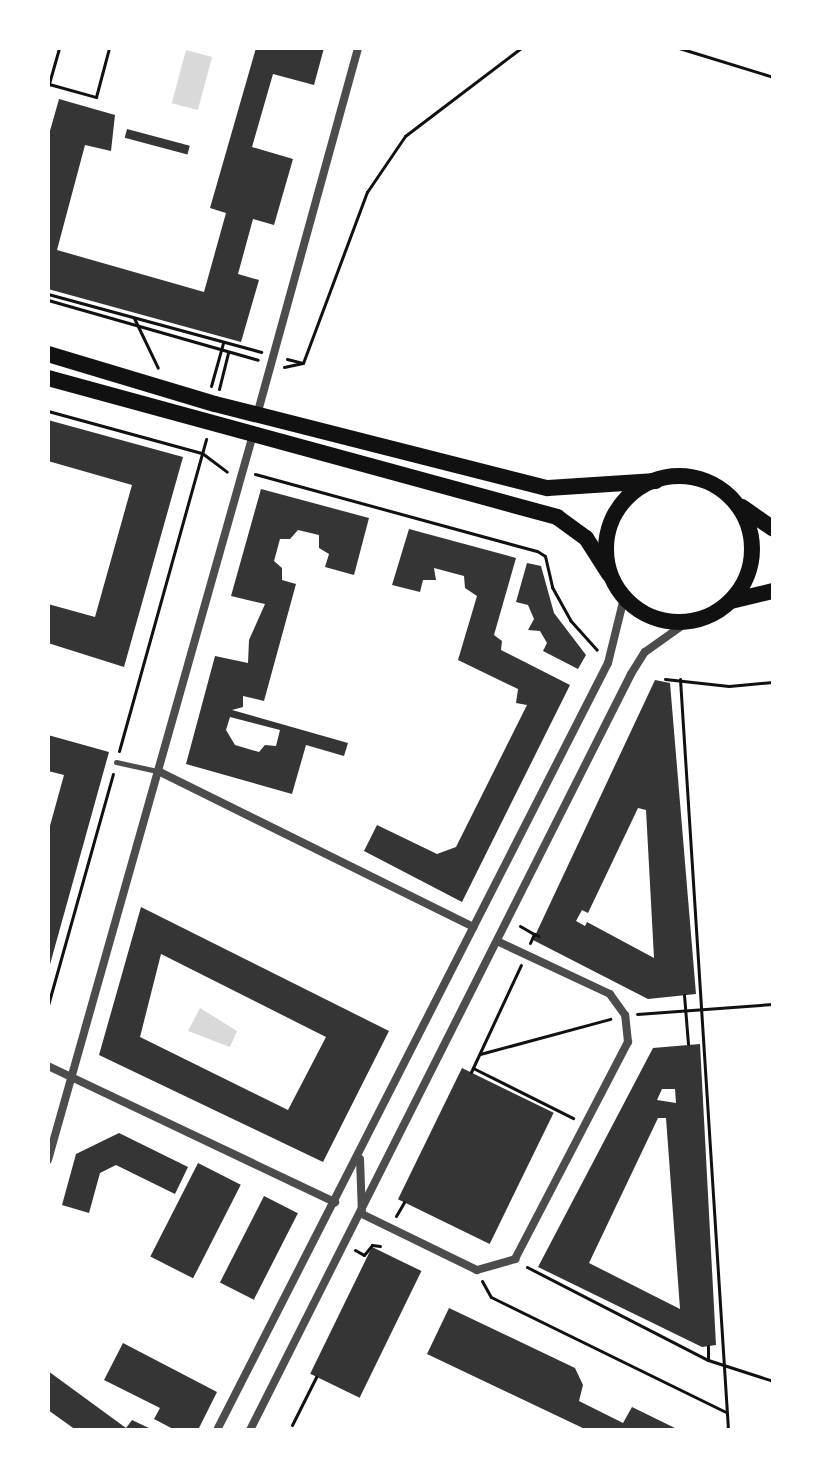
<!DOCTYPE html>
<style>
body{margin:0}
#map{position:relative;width:821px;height:1478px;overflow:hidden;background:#fff;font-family:"Source Sans 3",sans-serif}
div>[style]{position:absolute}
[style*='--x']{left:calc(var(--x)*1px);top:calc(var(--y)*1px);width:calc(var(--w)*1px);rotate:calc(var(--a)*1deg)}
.water>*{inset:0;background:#d9d9d9;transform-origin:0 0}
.building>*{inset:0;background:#353535;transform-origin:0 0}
.path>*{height:3px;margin:-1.5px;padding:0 1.5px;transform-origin:1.5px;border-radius:1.5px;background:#111}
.service>*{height:5px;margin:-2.5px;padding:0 2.5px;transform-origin:2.5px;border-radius:2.5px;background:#4c4c4c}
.minor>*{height:8px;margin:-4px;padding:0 4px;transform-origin:4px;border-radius:4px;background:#4c4c4c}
.secondary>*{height:16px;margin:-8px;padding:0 8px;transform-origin:8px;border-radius:8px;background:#111}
.secondary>.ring{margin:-8px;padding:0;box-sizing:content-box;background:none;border:16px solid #111;border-radius:50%}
span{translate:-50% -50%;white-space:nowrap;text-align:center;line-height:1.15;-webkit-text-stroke:6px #fff;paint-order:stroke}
.frame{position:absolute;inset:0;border:50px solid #fff;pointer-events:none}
</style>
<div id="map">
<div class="water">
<i style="left:186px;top:50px;width:27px;height:55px;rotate:15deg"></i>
<i style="clip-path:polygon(200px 1008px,237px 1031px,230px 1047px,188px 1031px)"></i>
</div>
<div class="building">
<i style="clip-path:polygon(256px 48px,324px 48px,314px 85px,273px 74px,252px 147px,293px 159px,274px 225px,253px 219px,238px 274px,259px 280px,241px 342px,48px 289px,48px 138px,59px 99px,115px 115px,111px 151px,85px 145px,57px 250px,204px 292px,226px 213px,210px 208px)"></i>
<i style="left:127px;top:129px;width:65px;height:9px;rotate:15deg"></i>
<i style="clip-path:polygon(48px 420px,183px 457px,124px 667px,48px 643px,48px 604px,95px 617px,132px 485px,48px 461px)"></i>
<i style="clip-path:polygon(evenodd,261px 489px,369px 518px,354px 575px,325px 567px,329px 554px,319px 548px,319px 535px,298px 530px,290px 539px,280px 539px,274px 561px,282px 568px,282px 580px,296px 584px,264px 701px,243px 696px,243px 707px,232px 710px,348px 743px,344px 756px,306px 745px,292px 794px,186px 764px,215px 656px,248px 663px,249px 640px,265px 604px,231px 596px,261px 489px,230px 717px,280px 730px,276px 746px,265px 745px,259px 752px,235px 745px,226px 730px,230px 717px)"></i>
<i style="clip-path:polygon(409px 529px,516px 558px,494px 635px,502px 641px,501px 650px,570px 685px,462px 902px,364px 851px,377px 825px,437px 854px,456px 847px,527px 705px,516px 703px,518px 689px,458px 660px,477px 596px,465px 588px,464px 576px,434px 568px,436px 580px,423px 580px,420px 592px,392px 585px)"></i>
<i style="clip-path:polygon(527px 563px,541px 566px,554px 613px,586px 655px,578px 669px,543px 651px,547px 643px,540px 631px,528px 630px,534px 619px,528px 605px,516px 602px)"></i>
<i style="clip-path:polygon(evenodd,655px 680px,670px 683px,696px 994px,648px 999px,533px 940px,655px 680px,638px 808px,646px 810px,654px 958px,587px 922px,585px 926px,576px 921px,582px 910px,588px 913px,638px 808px)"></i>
<i style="clip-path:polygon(48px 735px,109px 752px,49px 968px,48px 833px,64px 775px,48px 771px)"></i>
<i style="clip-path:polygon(evenodd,141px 907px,389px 1031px,323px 1162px,99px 1055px,141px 907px,161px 954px,326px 1037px,288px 1110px,140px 1037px,161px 954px)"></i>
<i style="clip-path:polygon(evenodd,700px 1044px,716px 1345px,702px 1347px,538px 1267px,653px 1048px,700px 1044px,662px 1089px,675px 1089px,676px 1103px,657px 1100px,662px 1089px,700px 1044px,658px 1118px,666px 1118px,680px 1309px,589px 1263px,658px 1118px)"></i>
<i style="left:462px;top:1068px;width:102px;height:146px;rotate:26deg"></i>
<i style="clip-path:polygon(119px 1133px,188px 1167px,175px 1194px,116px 1165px,100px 1173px,89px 1213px,62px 1205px,76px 1154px)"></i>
<i style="left:198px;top:1163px;width:48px;height:105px;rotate:27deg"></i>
<i style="left:264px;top:1196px;width:38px;height:97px;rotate:27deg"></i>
<i style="left:372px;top:1247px;width:55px;height:141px;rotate:26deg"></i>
<i style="clip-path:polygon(449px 1308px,575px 1368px,583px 1385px,579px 1401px,623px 1423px,632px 1407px,679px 1430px,587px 1430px,427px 1354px)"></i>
<i style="clip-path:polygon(123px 1343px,217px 1392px,198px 1430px,175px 1430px,154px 1419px,160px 1408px,104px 1380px)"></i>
<i style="clip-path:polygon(48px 1371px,126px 1428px,132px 1420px,153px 1430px,76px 1430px,48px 1410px)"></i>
</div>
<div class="path">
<i style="--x:679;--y:48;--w:98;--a:17.1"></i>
<i style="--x:49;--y:84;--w:49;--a:15.5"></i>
<i style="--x:96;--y:97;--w:51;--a:-75.1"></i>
<i style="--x:48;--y:87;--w:41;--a:-74.2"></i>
<i style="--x:48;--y:294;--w:221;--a:15.2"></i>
<i style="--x:48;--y:300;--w:218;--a:15.9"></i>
<i style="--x:134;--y:318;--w:55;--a:64.4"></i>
<i style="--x:287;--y:359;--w:16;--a:14"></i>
<i style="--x:303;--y:363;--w:183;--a:-69.5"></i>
<i style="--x:367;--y:192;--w:68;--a:-55.8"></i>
<i style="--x:405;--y:136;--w:146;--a:-37.2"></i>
<i style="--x:284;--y:367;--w:19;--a:-12"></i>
<i style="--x:211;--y:386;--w:45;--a:-74.4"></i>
<i style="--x:219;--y:389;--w:38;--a:-76"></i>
<i style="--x:48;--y:411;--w:160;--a:15.3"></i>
<i style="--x:202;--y:453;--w:31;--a:37"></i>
<i style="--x:255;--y:474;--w:292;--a:15.3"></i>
<i style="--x:537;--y:551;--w:9;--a:32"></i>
<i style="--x:545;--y:556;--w:32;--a:77"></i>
<i style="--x:552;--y:587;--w:38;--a:61"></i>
<i style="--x:570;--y:620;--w:40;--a:48"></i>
<i style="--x:665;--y:679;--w:64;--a:6.2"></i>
<i style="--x:729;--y:686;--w:44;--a:-5.2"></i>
<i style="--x:680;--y:679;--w:753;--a:86.34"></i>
<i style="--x:119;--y:751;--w:324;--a:-74.4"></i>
<i style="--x:520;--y:926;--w:16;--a:30"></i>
<i style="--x:530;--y:943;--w:10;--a:-66"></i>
<i style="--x:534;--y:934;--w:5;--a:22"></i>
<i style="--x:684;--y:995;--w:49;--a:85.3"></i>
<i style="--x:48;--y:1005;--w:240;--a:-74.3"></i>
<i style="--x:637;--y:1014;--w:136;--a:-4.2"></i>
<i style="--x:480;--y:1054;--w:135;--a:-15.1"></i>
<i style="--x:473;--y:1068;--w:112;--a:26.6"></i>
<i style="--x:471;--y:1072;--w:118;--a:-65"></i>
<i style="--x:396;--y:1216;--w:16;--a:-60"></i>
<i style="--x:355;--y:1250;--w:10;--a:29"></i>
<i style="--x:364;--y:1255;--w:13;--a:-51"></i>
<i style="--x:372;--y:1245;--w:8;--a:7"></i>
<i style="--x:527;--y:1267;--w:203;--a:27.2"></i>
<i style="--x:708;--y:1360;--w:68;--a:17.9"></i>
<i style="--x:482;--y:1281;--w:18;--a:61"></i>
<i style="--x:491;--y:1297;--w:262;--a:26.1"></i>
<i style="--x:708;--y:1360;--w:14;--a:-90"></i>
<i style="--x:292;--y:1425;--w:54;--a:-63.4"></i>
</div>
<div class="service">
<i style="--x:116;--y:762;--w:42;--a:12.4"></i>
</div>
<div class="minor">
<i style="--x:257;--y:415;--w:381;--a:-74.6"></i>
<i style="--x:158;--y:771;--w:352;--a:26.3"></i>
<i style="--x:48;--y:1066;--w:318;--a:25.4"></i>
<i style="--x:360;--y:1159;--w:54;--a:87.9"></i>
<i style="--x:48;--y:1160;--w:750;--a:-74.22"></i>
<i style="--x:362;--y:1214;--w:128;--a:26"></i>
<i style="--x:477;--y:1270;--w:40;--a:-16"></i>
<i style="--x:515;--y:1259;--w:245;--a:-62.5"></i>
<i style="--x:628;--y:1042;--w:27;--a:-96"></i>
<i style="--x:625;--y:1015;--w:26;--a:-126"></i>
<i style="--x:610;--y:994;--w:123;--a:-154.9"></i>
<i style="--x:217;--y:1430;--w:861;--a:-62.99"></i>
<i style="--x:608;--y:663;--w:67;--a:-76.2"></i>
<i style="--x:250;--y:1430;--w:847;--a:-63.25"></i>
<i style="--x:631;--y:674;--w:26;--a:-58"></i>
<i style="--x:645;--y:652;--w:50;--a:-35.3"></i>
</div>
<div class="secondary">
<i style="--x:48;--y:354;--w:174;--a:16.7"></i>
<i style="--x:215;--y:404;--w:343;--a:14.2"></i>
<i style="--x:548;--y:488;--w:108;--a:-3.7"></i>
<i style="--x:48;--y:378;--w:528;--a:15.27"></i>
<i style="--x:557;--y:517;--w:36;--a:36"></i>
<i style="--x:586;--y:538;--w:43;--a:57.4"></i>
<i class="ring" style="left:606px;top:476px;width:130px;height:130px"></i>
<i style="--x:742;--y:507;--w:38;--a:35"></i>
<i style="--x:731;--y:601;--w:43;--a:-13.4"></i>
</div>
<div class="frame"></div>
</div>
